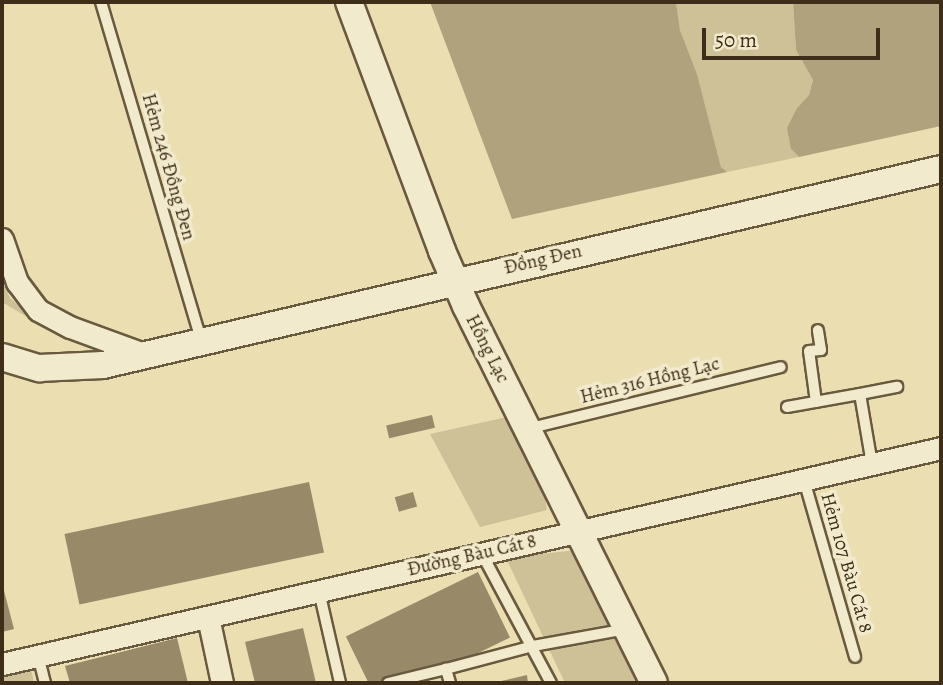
<!DOCTYPE html>
<meta charset="utf-8">
<style>
body{margin:0}
#map{position:relative;width:943px;height:685px;overflow:hidden;background:#ebdeb1;font-family:Alegreya,serif}
div>[style]{position:absolute}
[style*='--x']{left:calc(var(--x)*1px);top:calc(var(--y)*1px);width:calc(var(--w)*1px);rotate:calc(var(--a)*1deg)}
.green>*{inset:0;background:#cec097}
.water>*{inset:0;background:#b0a27d}
.building>*{inset:0;background:#988968;transform-origin:0 0}
.roads{filter:drop-shadow(2px 0 #69593e) drop-shadow(-2px 0 #69593e) drop-shadow(0 2px #69593e) drop-shadow(0 -2px #69593e)}
.service>*{height:10px;margin:-5px;padding:0 5px;transform-origin:5px;border-radius:5px;background:#f2eacc}
.minor>*{height:21px;margin:-10.5px;padding:0 10.5px;transform-origin:10.5px;border-radius:10.5px;background:#f2eacc}
.tertiary>*{height:26px;margin:-13px;padding:0 13px;transform-origin:13px;border-radius:13px;background:#f2eacc}
span{translate:-50% -50%;white-space:nowrap;text-align:center;line-height:1.15;-webkit-text-stroke:7px #f2eacc;paint-order:stroke}
.street-label{font-size:19px;color:#3e2d18}
.frame{position:absolute;inset:0;border:4px solid #3e2d18;pointer-events:none}
.scale{position:absolute;left:702px;top:28px;width:178px;height:32px;box-sizing:border-box;border:4px solid #3e2d18;border-top:0;padding-left:9px;font-size:21px;line-height:24px;white-space:nowrap;color:#3e2d18;-webkit-text-stroke:5px #f2eacc;paint-order:stroke}
</style>
<div id="map">
<div class="green">
<i style="clip-path:polygon(676px 2px,793px 2px,796px 50px,813px 80px,809px 95px,797px 108px,791px 149px,799px 157px,727px 172px,721px 167px,697px 74px,680px 30px)"></i>
<i style="clip-path:polygon(2px 281px,10px 298px,52px 332px,2px 302px)"></i>
<i style="clip-path:polygon(507px 417px,544px 491px,547px 510px,480px 527px,430px 434px)"></i>
<i style="clip-path:polygon(577px 550px,640px 683px,565px 683px,506px 558px)"></i>
<i style="clip-path:polygon(31px 669px,34px 683px,2px 683px,2px 676px)"></i>
</div>
<div class="water">
<i style="clip-path:polygon(430px 2px,676px 2px,680px 30px,697px 74px,721px 167px,727px 172px,512px 219px)"></i>
<i style="clip-path:polygon(793px 2px,941px 2px,941px 126px,799px 157px,791px 149px,787px 128px,797px 108px,809px 95px,813px 80px,796px 50px)"></i>
</div>
<div class="building">
<i style="left:432px;top:415px;width:13px;height:47px;rotate:77deg"></i>
<i style="left:309px;top:482px;width:72px;height:250px;rotate:78deg"></i>
<i style="left:413px;top:492px;width:15px;height:19px;rotate:74deg"></i>
<i style="left:478px;top:572px;width:73px;height:147px;rotate:64deg"></i>
<i style="clip-path:polygon(2px 583px,14px 629px,2px 632px)"></i>
<i style="clip-path:polygon(303px 628px,316px 683px,255px 683px,245px 642px)"></i>
<i style="clip-path:polygon(177px 638px,188px 683px,70px 683px,65px 666px)"></i>
<i style="clip-path:polygon(527px 675px,528px 683px,498px 683px,497px 682px)"></i>
</div>
<div class="roads">
<div class="service">
<i style="--x:101;--y:2;--w:356;--a:73.5"></i>
<i style="--x:860;--y:394;--w:38;--a:-11"></i>
<i style="--x:816;--y:402;--w:51;--a:-97.8"></i>
<i style="--x:809;--y:351;--w:12;--a:-5"></i>
<i style="--x:821;--y:350;--w:20;--a:-99"></i>
<i style="--x:787;--y:407;--w:74;--a:-10.1"></i>
<i style="--x:860;--y:394;--w:71;--a:80.3"></i>
<i style="--x:527;--y:429;--w:261;--a:-13.7"></i>
<i style="--x:804;--y:480;--w:184;--a:73.9"></i>
<i style="--x:482;--y:554;--w:146;--a:61.9"></i>
<i style="--x:319;--y:591;--w:94;--a:77.1"></i>
<i style="--x:38;--y:655;--w:29;--a:76"></i>
<i style="--x:388;--y:683;--w:60;--a:-13.6"></i>
<i style="--x:450;--y:683;--w:15;--a:-106"></i>
<i style="--x:446;--y:669;--w:90;--a:-14.8"></i>
<i style="--x:533;--y:646;--w:96;--a:-10.3"></i>
</div>
<div class="minor">
<i style="--x:2;--y:239;--w:46;--a:70.8"></i>
<i style="--x:17;--y:282;--w:35;--a:53"></i>
<i style="--x:38;--y:310;--w:36;--a:28"></i>
<i style="--x:70;--y:327;--w:81;--a:20.2"></i>
<i style="--x:208;--y:617;--w:67;--a:78"></i>
<i style="--x:2;--y:664;--w:964;--a:-12.95"></i>
</div>
<div class="tertiary">
<i style="--x:349;--y:2;--w:266;--a:69.5"></i>
<i style="--x:442;--y:251;--w:60;--a:66.4"></i>
<i style="--x:466;--y:306;--w:421;--a:63.5"></i>
<i style="--x:2;--y:357;--w:39;--a:17"></i>
<i style="--x:39;--y:368;--w:64;--a:-2.7"></i>
<i style="--x:103;--y:365;--w:861;--a:-13.16"></i>
</div>
</div>
<div class="street-label">
<span style="left:168px;top:167px;rotate:74deg">Hẻm 246 Đồng Đen</span>
<span style="left:543px;top:260px;rotate:-13deg">Đồng Đen</span>
<span style="left:487px;top:349px;rotate:63deg">Hồng Lạc</span>
<span style="left:650px;top:381px;rotate:-14deg">Hẻm 316 Hồng Lạc</span>
<span style="left:472px;top:556px;rotate:-13deg">Đường Bàu Cát 8</span>
<span style="left:846px;top:563px;rotate:74deg">Hẻm 107 Bàu Cát 8</span>
</div>
<div class="frame"></div>
<div class="scale">50 m</div>
</div>
